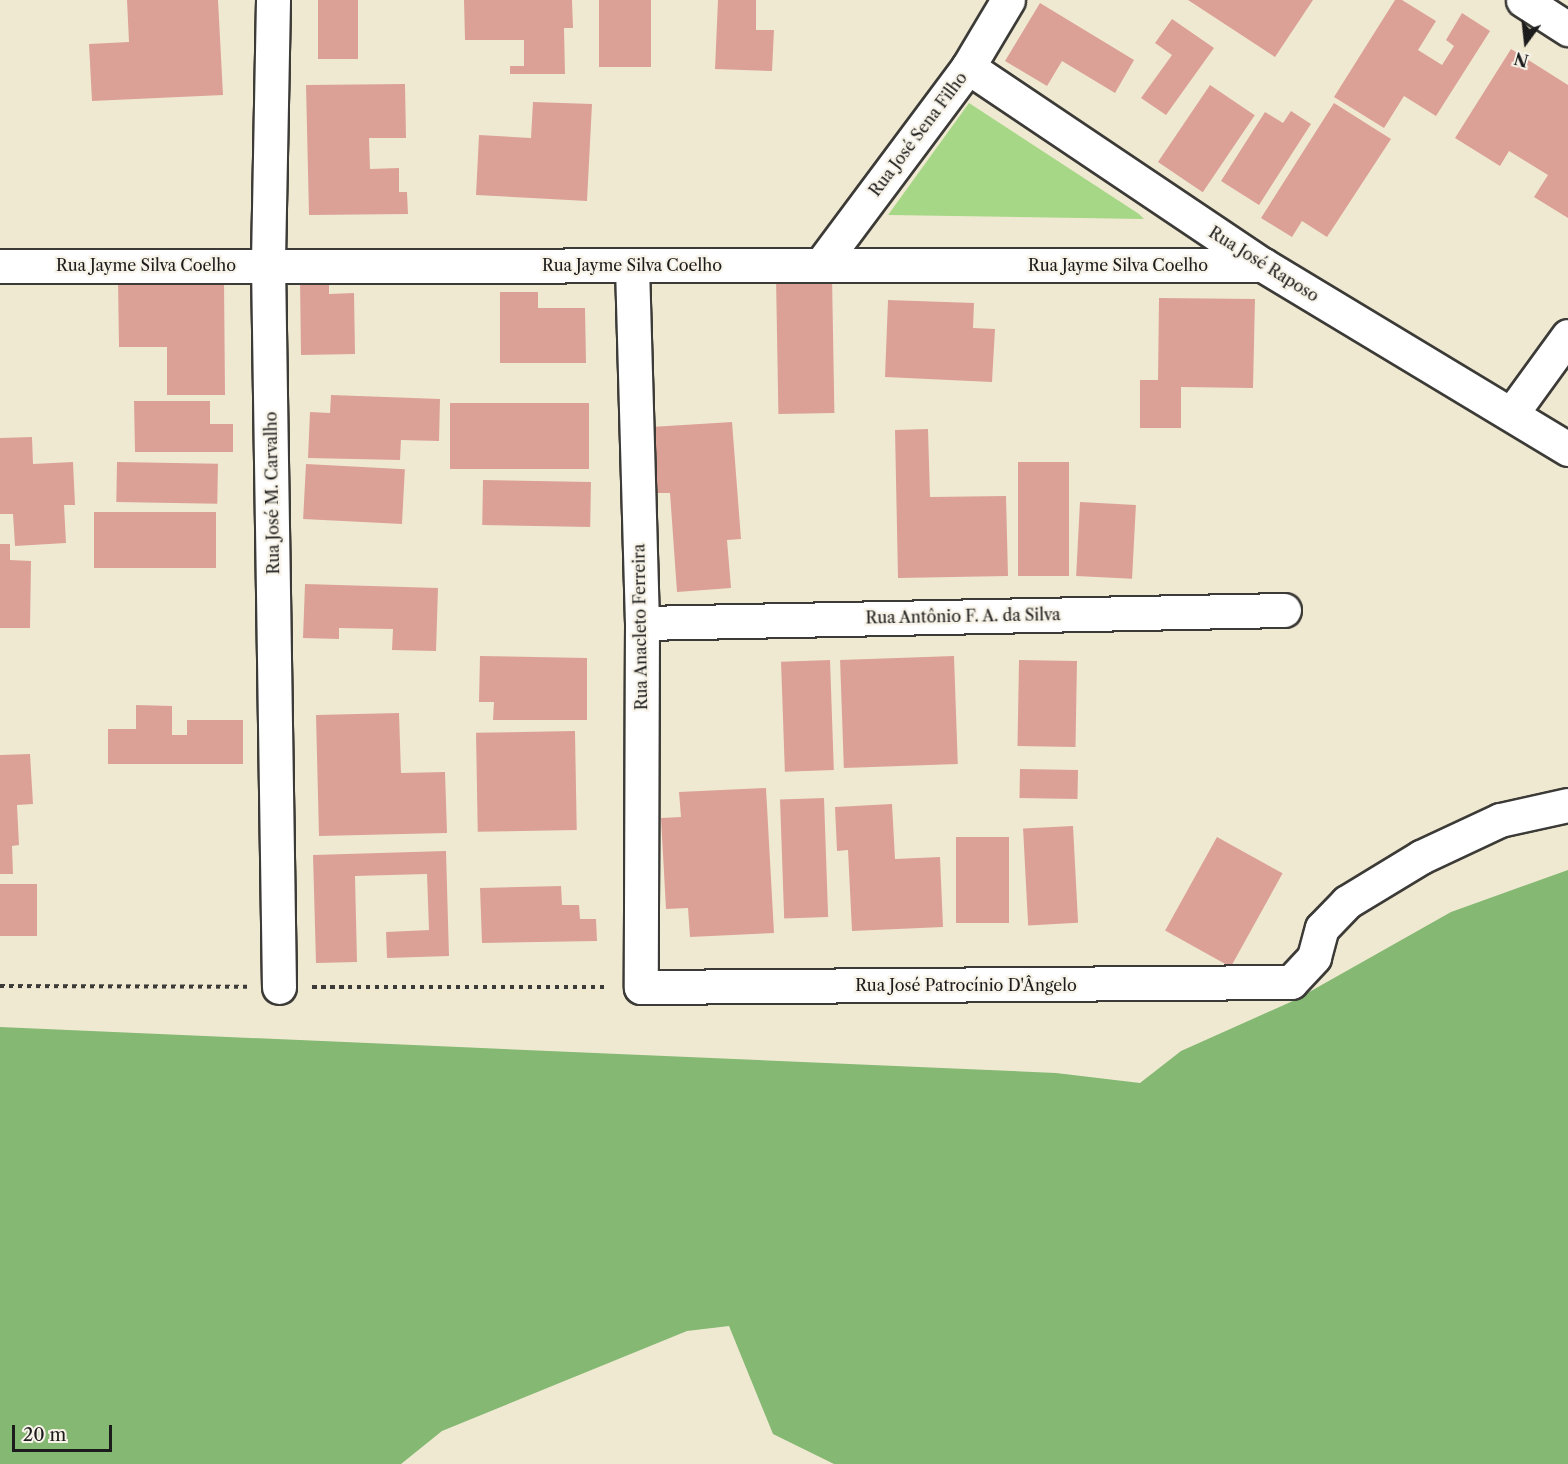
<!DOCTYPE html>
<meta charset="utf-8">
<style>
body{margin:0}
#map{position:relative;width:1568px;height:1464px;overflow:hidden;background:#f0e9d2;font-family:"Libre Caslon Text",serif}
div>[style]{position:absolute}
[style*='--x']{left:calc(var(--x)*1px);top:calc(var(--y)*1px);width:calc(var(--w)*1px);rotate:calc(var(--a)*1deg)}
.green>*{inset:0;background:#a6d786}
.forest>*{inset:0;background:#84b873}
.building>*{inset:0;background:#dba197;transform-origin:0 0}
.path>*{height:4px;margin-top:-2px;transform-origin:0;background:repeating-linear-gradient(90deg,#3c3b37 0 4.5px,transparent 0 9px)}
.roads{filter:drop-shadow(2px 0 #3c3b37) drop-shadow(-2px 0 #3c3b37) drop-shadow(0 2px #3c3b37) drop-shadow(0 -2px #3c3b37)}
.minor>*{height:33px;margin:-16.5px;padding:0 16.5px;transform-origin:16.5px;border-radius:16.5px;background:#fff}
span{translate:-50% -50%;white-space:nowrap;text-align:center;line-height:1.15;-webkit-text-stroke:4.5px #f7f3e8;paint-order:stroke}
.street-label{font-size:16px;color:#1c1c1c}
.north{position:absolute;left:1496px;top:12px;width:60px;height:60px;-webkit-text-stroke:4px #f7f3e8;paint-order:stroke;rotate:195deg;font-size:16px;font-weight:700;line-height:24px;text-align:center;color:#1c1c1c}
.north::after{content:'';display:block;margin:auto;width:21px;height:27px;background:#1c1c1c;clip-path:polygon(50% 0,100% 100%,50% 72%,0 100%)}
.scale{position:absolute;left:12px;top:1425px;width:100px;height:27px;box-sizing:border-box;border:3px solid #1c1c1c;border-top:0;padding-left:8px;font-size:18px;line-height:21px;white-space:nowrap;color:#1c1c1c;-webkit-text-stroke:4px #f7f3e8;paint-order:stroke}
</style>
<div id="map">
<div class="green">
<i style="clip-path:polygon(969px 103px,1139px 214px,1144px 219px,888px 215px)"></i>
</div>
<div class="forest">
<i style="clip-path:polygon(1568px 870px,1568px 1464px,834px 1464px,773px 1434px,729px 1326px,687px 1331px,442px 1431px,401px 1464px,0 1464px,0 1027px,1056px 1073px,1140px 1083px,1181px 1051px,1295px 1000px,1451px 912px)"></i>
</div>
<div class="building">
<i style="clip-path:polygon(127px 0,218px 0,223px 95px,92px 101px,89px 44px,129px 42px)"></i>
<i style="left:318px;top:0;width:40px;height:59px"></i>
<i style="clip-path:polygon(464px 0,572px 0,573px 28px,564px 28px,565px 74px,510px 74px,510px 66px,524px 66px,524px 40px,465px 40px)"></i>
<i style="left:599px;top:0;width:52px;height:67px"></i>
<i style="clip-path:polygon(718px 0,756px 0,756px 30px,774px 30px,772px 71px,715px 69px)"></i>
<i style="clip-path:polygon(1188px 0,1313px 0,1275px 57px)"></i>
<i style="clip-path:polygon(1395px 0,1402px 0,1436px 21px,1418px 50px,1442px 65px,1454px 46px,1446px 40px,1462px 13px,1490px 31px,1436px 116px,1404px 96px,1384px 128px,1334px 97px)"></i>
<i style="clip-path:polygon(1040px 3px,1134px 60px,1115px 93px,1062px 61px,1047px 86px,1005px 61px)"></i>
<i style="clip-path:polygon(1172px 19px,1214px 48px,1166px 115px,1141px 98px,1172px 55px,1155px 43px)"></i>
<i style="clip-path:polygon(1511px 49px,1568px 85px,1568px 218px,1534px 197px,1548px 175px,1509px 151px,1500px 166px,1455px 138px)"></i>
<i style="clip-path:polygon(405px 84px,406px 138px,369px 138px,370px 169px,399px 168px,399px 192px,407px 192px,408px 214px,309px 215px,306px 85px)"></i>
<i style="left:1210px;top:85px;width:54px;height:93px;rotate:34deg"></i>
<i style="clip-path:polygon(533px 102px,592px 104px,587px 201px,476px 195px,479px 135px,531px 138px)"></i>
<i style="clip-path:polygon(1334px 103px,1391px 139px,1327px 237px,1302px 221px,1292px 237px,1261px 218px)"></i>
<i style="clip-path:polygon(1291px 111px,1311px 124px,1259px 205px,1221px 181px,1265px 112px,1283px 123px)"></i>
<i style="left:832px;top:276px;width:137px;height:56px;rotate:89deg"></i>
<i style="clip-path:polygon(118px 279px,224px 279px,225px 395px,167px 395px,167px 347px,119px 347px)"></i>
<i style="clip-path:polygon(300px 279px,329px 279px,329px 294px,354px 293px,355px 354px,301px 355px)"></i>
<i style="clip-path:polygon(500px 292px,538px 292px,538px 308px,585px 308px,586px 363px,500px 363px)"></i>
<i style="clip-path:polygon(1159px 298px,1255px 299px,1253px 388px,1181px 387px,1181px 428px,1140px 428px,1140px 380px,1158px 380px)"></i>
<i style="clip-path:polygon(888px 300px,974px 303px,973px 328px,995px 329px,992px 382px,885px 377px)"></i>
<i style="clip-path:polygon(331px 395px,440px 399px,439px 441px,401px 440px,400px 460px,308px 458px,310px 412px,330px 413px)"></i>
<i style="clip-path:polygon(134px 401px,210px 401px,210px 424px,233px 424px,233px 452px,135px 452px)"></i>
<i style="left:450px;top:403px;width:139px;height:66px"></i>
<i style="clip-path:polygon(732px 422px,741px 539px,727px 540px,731px 588px,677px 592px,670px 493px,656px 493px,651px 427px)"></i>
<i style="clip-path:polygon(928px 429px,930px 497px,1006px 496px,1008px 576px,898px 578px,895px 430px)"></i>
<i style="clip-path:polygon(32px 437px,33px 464px,73px 462px,75px 505px,64px 505px,66px 543px,15px 546px,13px 514px,0 514px,0 438px)"></i>
<i style="left:117px;top:462px;width:101px;height:40px;rotate:1deg"></i>
<i style="left:1018px;top:462px;width:51px;height:114px"></i>
<i style="left:306px;top:464px;width:99px;height:55px;rotate:3deg"></i>
<i style="left:483px;top:480px;width:108px;height:45px;rotate:1deg"></i>
<i style="left:1080px;top:502px;width:56px;height:74px;rotate:3deg"></i>
<i style="left:94px;top:512px;width:122px;height:56px"></i>
<i style="clip-path:polygon(0 544px,10px 544px,10px 560px,31px 561px,30px 628px,0 628px)"></i>
<i style="clip-path:polygon(305px 584px,438px 588px,436px 651px,392px 650px,393px 629px,339px 628px,339px 639px,303px 638px)"></i>
<i style="clip-path:polygon(480px 656px,587px 658px,587px 720px,493px 720px,494px 702px,479px 702px)"></i>
<i style="left:954px;top:656px;width:108px;height:114px;rotate:88deg"></i>
<i style="left:830px;top:660px;width:110px;height:49px;rotate:88deg"></i>
<i style="left:1019px;top:660px;width:58px;height:86px;rotate:1deg"></i>
<i style="clip-path:polygon(136px 705px,172px 706px,172px 735px,187px 735px,187px 720px,243px 720px,243px 764px,108px 764px,108px 729px,136px 729px)"></i>
<i style="clip-path:polygon(399px 713px,401px 773px,445px 772px,447px 833px,319px 836px,316px 715px)"></i>
<i style="left:575px;top:731px;width:99px;height:99px;rotate:89deg"></i>
<i style="clip-path:polygon(30px 754px,33px 804px,17px 805px,19px 845px,12px 846px,13px 874px,0 874px,0 755px)"></i>
<i style="left:1020px;top:769px;width:58px;height:29px;rotate:1deg"></i>
<i style="clip-path:polygon(766px 788px,774px 933px,690px 937px,688px 908px,666px 909px,661px 818px,681px 817px,679px 792px)"></i>
<i style="left:824px;top:798px;width:119px;height:44px;rotate:88deg"></i>
<i style="clip-path:polygon(892px 804px,895px 859px,940px 857px,943px 927px,852px 931px,848px 850px,837px 851px,835px 807px)"></i>
<i style="left:1073px;top:826px;width:97px;height:50px;rotate:87deg"></i>
<i style="left:956px;top:837px;width:53px;height:86px"></i>
<i style="left:1217px;top:837px;width:75px;height:107px;rotate:29deg"></i>
<i style="clip-path:polygon(446px 851px,449px 956px,387px 958px,386px 932px,429px 930px,427px 874px,355px 876px,357px 962px,316px 963px,313px 855px)"></i>
<i style="left:0;top:884px;width:37px;height:52px"></i>
<i style="clip-path:polygon(561px 886px,562px 905px,579px 905px,580px 919px,596px 919px,597px 941px,482px 943px,480px 888px)"></i>
</div>
<div class="path">
<i style="--x:0;--y:986;--w:247;--a:0.2"></i>
<i style="--x:312;--y:987;--w:295;--a:0"></i>
</div>
<div class="roads">
<div class="minor">
<i style="--x:273;--y:0;--w:263;--a:91.1"></i>
<i style="--x:268;--y:263;--w:724;--a:89.13"></i>
<i style="--x:1523;--y:0;--w:54;--a:32.8"></i>
<i style="--x:968;--y:67;--w:355;--a:33.9"></i>
<i style="--x:1263;--y:265;--w:356;--a:31.1"></i>
<i style="--x:822;--y:263;--w:244;--a:-53.3"></i>
<i style="--x:968;--y:67;--w:78;--a:-59.2"></i>
<i style="--x:0;--y:266;--w:1263;--a:-0.05"></i>
<i style="--x:632;--y:266;--w:357;--a:88.4"></i>
<i style="--x:642;--y:623;--w:364;--a:90.2"></i>
<i style="--x:641;--y:987;--w:650;--a:-0.44"></i>
<i style="--x:1291;--y:982;--w:34;--a:-47"></i>
<i style="--x:1314;--y:957;--w:30;--a:-75"></i>
<i style="--x:1322;--y:928;--w:36;--a:-46"></i>
<i style="--x:1347;--y:902;--w:87;--a:-31.3"></i>
<i style="--x:1421;--y:857;--w:87;--a:-25.1"></i>
<i style="--x:1500;--y:820;--w:70;--a:-12.4"></i>
<i style="--x:1512;--y:413;--w:95;--a:-54"></i>
<i style="--x:642;--y:623;--w:642;--a:-1.16"></i>
</div>
</div>
<div class="street-label">
<span style="left:918px;top:134px;rotate:-53deg">Rua José Sena Filho</span>
<span style="left:1264px;top:264px;rotate:32deg">Rua José Raposo</span>
<span style="left:146px;top:265px">Rua Jayme Silva Coelho</span>
<span style="left:632px;top:265px">Rua Jayme Silva Coelho</span>
<span style="left:1118px;top:265px">Rua Jayme Silva Coelho</span>
<span style="left:272px;top:493px;rotate:-91deg">Rua José M. Carvalho</span>
<span style="left:963px;top:616px;rotate:-1deg">Rua Antônio F. A. da Silva</span>
<span style="left:640px;top:627px;rotate:-91deg">Rua Anacleto Ferreira</span>
<span style="left:966px;top:985px">Rua José Patrocínio D'Ângelo</span>
</div>
<div class="north">N</div>
<div class="scale">20 m</div>
</div>
